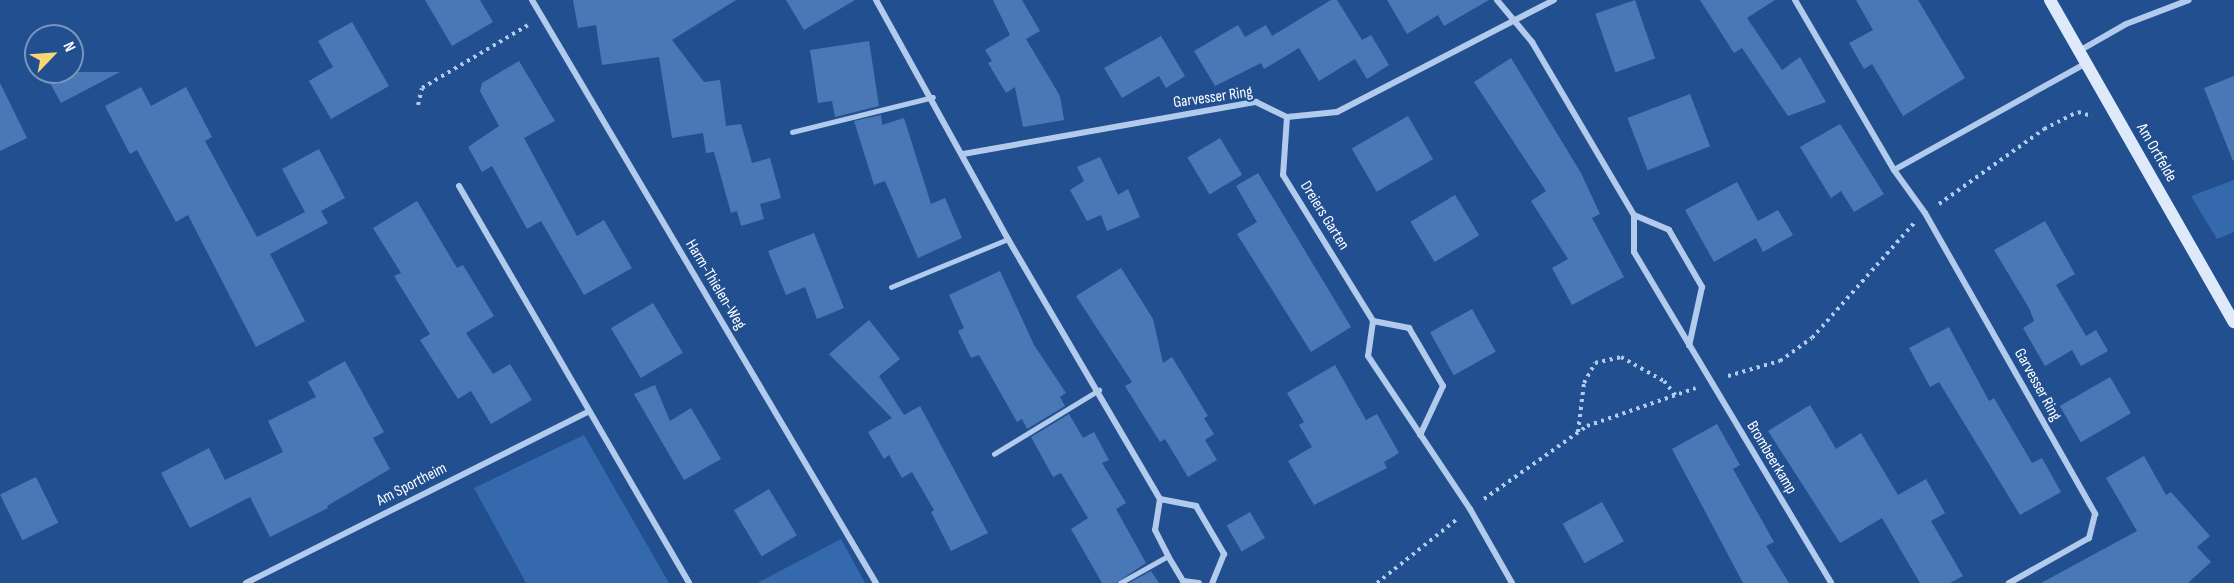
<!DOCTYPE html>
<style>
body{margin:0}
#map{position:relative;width:2234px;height:583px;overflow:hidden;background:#214f90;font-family:"Sofia Sans Condensed",sans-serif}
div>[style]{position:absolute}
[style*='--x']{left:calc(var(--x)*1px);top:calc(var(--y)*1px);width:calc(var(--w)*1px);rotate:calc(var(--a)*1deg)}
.green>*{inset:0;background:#3569ad}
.building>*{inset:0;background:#4a78b7;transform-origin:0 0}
.path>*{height:4px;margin-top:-2px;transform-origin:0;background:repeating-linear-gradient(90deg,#b2cbec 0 3px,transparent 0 7.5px)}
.lane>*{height:4.5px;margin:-2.25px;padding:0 2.25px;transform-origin:2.25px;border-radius:2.25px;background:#b2cbec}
.street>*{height:6px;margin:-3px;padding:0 3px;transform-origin:3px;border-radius:3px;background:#b2cbec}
.secondary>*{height:12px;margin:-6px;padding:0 6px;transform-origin:6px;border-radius:6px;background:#dee9f9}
span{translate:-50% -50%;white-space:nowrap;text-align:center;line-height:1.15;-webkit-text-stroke:4.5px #214f90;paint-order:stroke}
.street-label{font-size:16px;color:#fff}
.north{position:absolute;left:24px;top:24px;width:60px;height:60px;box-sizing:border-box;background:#214f90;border:2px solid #7a95bc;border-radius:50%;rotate:65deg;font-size:16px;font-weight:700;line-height:24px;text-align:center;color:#fff}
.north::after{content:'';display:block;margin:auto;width:21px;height:27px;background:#f9d574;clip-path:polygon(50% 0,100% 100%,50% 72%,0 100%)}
</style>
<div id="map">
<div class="green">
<i style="clip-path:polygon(2234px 180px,2234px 232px,2217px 239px,2191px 196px)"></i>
<i style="clip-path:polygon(584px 435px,669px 583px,526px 583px,474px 488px)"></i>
<i style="clip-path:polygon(841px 539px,865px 583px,757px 583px)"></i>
</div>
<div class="building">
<i style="clip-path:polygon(425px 0,480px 0,493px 22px,452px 46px)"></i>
<i style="clip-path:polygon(573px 0,736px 0,672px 40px,704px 82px,720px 80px,726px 126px,741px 124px,752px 163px,770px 158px,781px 198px,760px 204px,764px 219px,741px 226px,737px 211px,731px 213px,714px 152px,706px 153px,703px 133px,672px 138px,659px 57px,602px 65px,596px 25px,578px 28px)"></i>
<i style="clip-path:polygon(786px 0,855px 0,804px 30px)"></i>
<i style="clip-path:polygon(993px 0,1022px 0,1040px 31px,1026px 39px,1060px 96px,1064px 120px,1023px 127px,1015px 87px,1006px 93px,988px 63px,992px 61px,985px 50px,1010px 35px)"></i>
<i style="clip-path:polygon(1331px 0,1337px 0,1362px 40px,1371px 35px,1389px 65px,1367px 79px,1355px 59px,1319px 81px,1299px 48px,1264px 69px,1261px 63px,1215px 86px,1194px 51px,1238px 25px,1245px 37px,1266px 25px,1272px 36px)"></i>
<i style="clip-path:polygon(1387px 0,1489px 0,1444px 26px,1438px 15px,1407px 34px)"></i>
<i style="left:1635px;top:0;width:62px;height:42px;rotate:71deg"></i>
<i style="clip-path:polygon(1700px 0,1775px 0,1747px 18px,1782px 70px,1800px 57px,1826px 102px,1788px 116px,1742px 48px,1734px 53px)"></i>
<i style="clip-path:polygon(1856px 0,1918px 0,1965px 78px,1903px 116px,1872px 64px,1864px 69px,1849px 43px,1873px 30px)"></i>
<i style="clip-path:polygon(352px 22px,389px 86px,331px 119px,309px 81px,333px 67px,318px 41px)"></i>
<i style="clip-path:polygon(1161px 36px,1185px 76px,1166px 88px,1159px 76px,1122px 98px,1104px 68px)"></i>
<i style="clip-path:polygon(869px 41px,879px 106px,835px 117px,832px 101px,818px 103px,810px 50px)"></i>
<i style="clip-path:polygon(1511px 58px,1581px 173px,1600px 214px,1592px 218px,1624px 277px,1572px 305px,1552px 268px,1568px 259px,1531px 201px,1546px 191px,1474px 82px)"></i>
<i style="clip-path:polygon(519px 61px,555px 121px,524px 138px,577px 236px,604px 220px,632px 268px,584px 295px,541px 221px,527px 229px,492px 166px,482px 172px,468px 147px,499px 126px,480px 91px,482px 83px)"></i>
<i style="clip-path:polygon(44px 72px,120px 72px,61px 103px)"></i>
<i style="clip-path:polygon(2234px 76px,2234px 160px,2233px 161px,2204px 88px)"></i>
<i style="clip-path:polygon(0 83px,27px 138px,0 151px)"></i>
<i style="clip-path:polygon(141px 87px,151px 106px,186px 87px,212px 137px,205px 141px,257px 237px,305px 212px,282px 169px,319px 149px,345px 198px,321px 211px,328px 223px,270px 254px,305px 321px,256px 347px,188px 215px,176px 222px,137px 150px,130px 154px,105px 106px)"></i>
<i style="left:1690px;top:94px;width:56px;height:67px;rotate:69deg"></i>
<i style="clip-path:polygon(881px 115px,882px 125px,904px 118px,931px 204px,945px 198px,962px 238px,918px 258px,885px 181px,874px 185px,854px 121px)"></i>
<i style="left:1408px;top:116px;width:50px;height:65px;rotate:60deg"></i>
<i style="clip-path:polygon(1840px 124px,1884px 194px,1854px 212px,1841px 191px,1831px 198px,1800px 147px)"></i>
<i style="left:1220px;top:138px;width:43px;height:38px;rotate:59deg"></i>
<i style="clip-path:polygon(1100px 157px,1118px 195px,1128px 189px,1140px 217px,1107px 231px,1101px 215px,1087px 221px,1070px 190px,1084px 181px,1077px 167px)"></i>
<i style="clip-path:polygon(1258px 173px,1351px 327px,1311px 352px,1237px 234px,1257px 222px,1236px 186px)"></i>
<i style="clip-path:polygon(1737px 182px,1758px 221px,1778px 210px,1793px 235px,1763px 252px,1756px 238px,1714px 262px,1685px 210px)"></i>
<i style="left:1455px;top:195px;width:47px;height:52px;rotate:59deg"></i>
<i style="clip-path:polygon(417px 201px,457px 268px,463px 265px,494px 316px,466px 333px,493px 374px,510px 364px,532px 400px,491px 424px,471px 391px,458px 399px,420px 340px,430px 334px,394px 276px,401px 273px,373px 228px)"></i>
<i style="clip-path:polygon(2045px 221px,2075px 274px,2056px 285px,2086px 336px,2096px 330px,2108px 351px,2081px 366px,2072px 350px,2045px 366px,2023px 328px,2034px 321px,2029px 308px,1994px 250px)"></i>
<i style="clip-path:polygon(814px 233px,844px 308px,817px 319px,805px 287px,786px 295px,768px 251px)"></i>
<i style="clip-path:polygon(1121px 268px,1153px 319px,1163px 363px,1172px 357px,1208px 416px,1204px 418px,1214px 434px,1205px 440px,1217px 460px,1188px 477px,1165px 439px,1160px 442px,1125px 386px,1132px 382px,1076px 296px)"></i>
<i style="clip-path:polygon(1000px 271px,1034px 345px,1066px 393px,1060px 397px,1065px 406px,1027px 429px,1022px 419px,1017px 422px,979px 355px,971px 358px,958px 331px,964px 328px,949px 295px)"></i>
<i style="left:653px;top:303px;width:58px;height:49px;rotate:59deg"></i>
<i style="left:1472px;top:309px;width:49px;height:48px;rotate:61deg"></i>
<i style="clip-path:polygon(869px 320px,900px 359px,879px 376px,904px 415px,920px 406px,988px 533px,951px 551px,931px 512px,934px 510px,912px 472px,902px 478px,889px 455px,884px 459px,868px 432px,892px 418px,829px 354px)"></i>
<i style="clip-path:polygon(1949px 327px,1989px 401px,1994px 398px,2032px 463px,2042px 458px,2061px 492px,2020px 515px,1939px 382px,1930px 387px,1909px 348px)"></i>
<i style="clip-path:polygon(345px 361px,384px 432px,373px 438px,390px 469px,327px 506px,328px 508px,270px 537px,250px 497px,190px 528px,161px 473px,209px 448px,225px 480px,283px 452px,268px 421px,316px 397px,308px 382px)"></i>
<i style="clip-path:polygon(1335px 365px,1366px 420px,1377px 414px,1399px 453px,1384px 462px,1387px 468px,1314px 505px,1288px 461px,1312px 447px,1299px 425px,1304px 422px,1287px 393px)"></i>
<i style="left:2110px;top:377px;width:42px;height:58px;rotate:60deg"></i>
<i style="clip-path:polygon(655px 385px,670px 421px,691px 408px,721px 459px,684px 480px,634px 394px)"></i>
<i style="clip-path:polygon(1810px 405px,1836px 449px,1861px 433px,1898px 495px,1926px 479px,1945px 513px,1931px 521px,1963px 576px,1950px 583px,1920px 583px,1882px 518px,1840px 543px,1768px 431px)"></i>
<i style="clip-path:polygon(1069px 414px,1083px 438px,1094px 432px,1109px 460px,1102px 463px,1126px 503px,1116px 509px,1146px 563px,1116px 583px,1102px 583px,1071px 529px,1088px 518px,1061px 473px,1053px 477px,1031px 437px)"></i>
<i style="clip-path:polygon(1717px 424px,1740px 465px,1733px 469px,1774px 542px,1766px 546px,1789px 583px,1743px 583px,1672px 449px)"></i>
<i style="clip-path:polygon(2144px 456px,2166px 495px,2171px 492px,2210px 536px,2197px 547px,2211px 562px,2188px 583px,2041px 583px,2137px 531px,2106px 478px)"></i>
<i style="left:36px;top:477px;width:51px;height:40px;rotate:64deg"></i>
<i style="left:769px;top:489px;width:54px;height:41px;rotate:59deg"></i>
<i style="left:1602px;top:502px;width:45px;height:45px;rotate:61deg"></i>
<i style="left:1250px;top:512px;width:30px;height:27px;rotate:60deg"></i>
<i style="clip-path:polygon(1151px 571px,1159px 583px,1129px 583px)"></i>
</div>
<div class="path">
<i style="--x:418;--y:105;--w:17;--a:-77"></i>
<i style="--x:422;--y:88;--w:123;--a:-30.7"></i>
<i style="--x:1939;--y:204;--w:129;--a:-35.5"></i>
<i style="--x:2044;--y:129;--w:38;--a:-27"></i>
<i style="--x:2078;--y:112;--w:15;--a:16"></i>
<i style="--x:1728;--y:376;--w:54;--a:-16.1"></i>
<i style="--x:1780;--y:361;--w:39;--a:-36"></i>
<i style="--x:1812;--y:338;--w:154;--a:-48.4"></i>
<i style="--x:1578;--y:432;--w:49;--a:-83"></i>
<i style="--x:1584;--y:383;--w:23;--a:-61"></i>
<i style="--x:1595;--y:363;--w:27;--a:-13"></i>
<i style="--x:1621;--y:357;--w:49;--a:29.2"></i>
<i style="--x:1664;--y:381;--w:21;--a:51"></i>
<i style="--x:1484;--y:499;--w:126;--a:-35.3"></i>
<i style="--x:1587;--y:426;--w:115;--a:-19.2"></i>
<i style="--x:1377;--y:583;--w:101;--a:-38.6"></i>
</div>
<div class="lane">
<i style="--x:792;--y:132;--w:145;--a:-13.9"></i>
<i style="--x:891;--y:287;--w:126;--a:-22.3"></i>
<i style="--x:994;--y:454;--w:123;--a:-31.4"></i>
<i style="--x:1120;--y:583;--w:55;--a:-29.4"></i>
</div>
<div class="street">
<i style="--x:532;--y:0;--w:677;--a:59.46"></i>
<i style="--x:876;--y:0;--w:273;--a:61.1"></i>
<i style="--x:1008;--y:239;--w:301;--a:59.7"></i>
<i style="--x:1160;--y:499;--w:31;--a:99"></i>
<i style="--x:1155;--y:530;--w:29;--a:63"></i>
<i style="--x:1168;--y:556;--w:29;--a:59"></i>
<i style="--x:1183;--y:581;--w:16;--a:7"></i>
<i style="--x:1497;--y:0;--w:55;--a:50.2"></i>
<i style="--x:1532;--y:42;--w:201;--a:59.5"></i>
<i style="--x:1634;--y:215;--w:37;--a:90"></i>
<i style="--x:1634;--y:252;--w:385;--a:59.2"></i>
<i style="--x:1795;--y:0;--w:197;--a:59.8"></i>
<i style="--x:1894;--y:170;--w:53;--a:54.2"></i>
<i style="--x:1925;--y:213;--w:346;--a:60.5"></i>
<i style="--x:2095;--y:514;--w:25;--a:104"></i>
<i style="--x:2089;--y:538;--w:92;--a:150.6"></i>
<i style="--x:2079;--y:51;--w:54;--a:-29.9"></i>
<i style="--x:2126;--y:24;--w:67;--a:-20.9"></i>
<i style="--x:1287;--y:117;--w:58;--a:93.9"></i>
<i style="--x:1283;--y:175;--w:172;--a:58.3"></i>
<i style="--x:1373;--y:321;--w:35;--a:98"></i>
<i style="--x:1368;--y:356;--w:184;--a:56.3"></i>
<i style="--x:1470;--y:509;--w:85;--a:60.4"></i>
<i style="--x:963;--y:154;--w:298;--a:-10.1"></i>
<i style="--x:1256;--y:102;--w:34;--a:26"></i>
<i style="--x:1287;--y:117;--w:50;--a:-5.7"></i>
<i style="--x:1337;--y:112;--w:244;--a:-27.3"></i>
<i style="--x:1894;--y:170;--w:220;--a:-29.1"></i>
<i style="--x:459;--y:186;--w:459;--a:59.9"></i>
<i style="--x:1634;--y:215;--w:38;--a:23"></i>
<i style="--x:1669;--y:230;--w:66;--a:59.9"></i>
<i style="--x:1702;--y:287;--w:60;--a:102.4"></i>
<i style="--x:1373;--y:321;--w:37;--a:11"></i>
<i style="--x:1409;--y:328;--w:67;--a:59.6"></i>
<i style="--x:1443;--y:386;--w:54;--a:115.1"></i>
<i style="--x:1160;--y:499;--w:37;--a:11"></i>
<i style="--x:1196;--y:506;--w:56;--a:59.7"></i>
<i style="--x:1224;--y:554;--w:31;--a:112"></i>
<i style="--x:246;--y:583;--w:384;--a:-26.6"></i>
</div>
<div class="secondary">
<i style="--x:2050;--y:0;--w:371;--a:60.3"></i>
</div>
<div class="street-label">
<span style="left:1213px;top:98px;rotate:-8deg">Garvesser Ring</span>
<span style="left:2156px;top:153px;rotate:60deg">Am Ortfelde</span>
<span style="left:1324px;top:216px;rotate:58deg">Dreiers Garten</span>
<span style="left:715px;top:285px;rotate:59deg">Harm-Thielen-Weg</span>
<span style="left:2037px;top:385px;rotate:61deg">Garvesser Ring</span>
<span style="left:1771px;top:458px;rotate:59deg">Brombeerkamp</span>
<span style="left:412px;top:485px;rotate:-27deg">Am Sportheim</span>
</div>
<div class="north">N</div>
</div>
